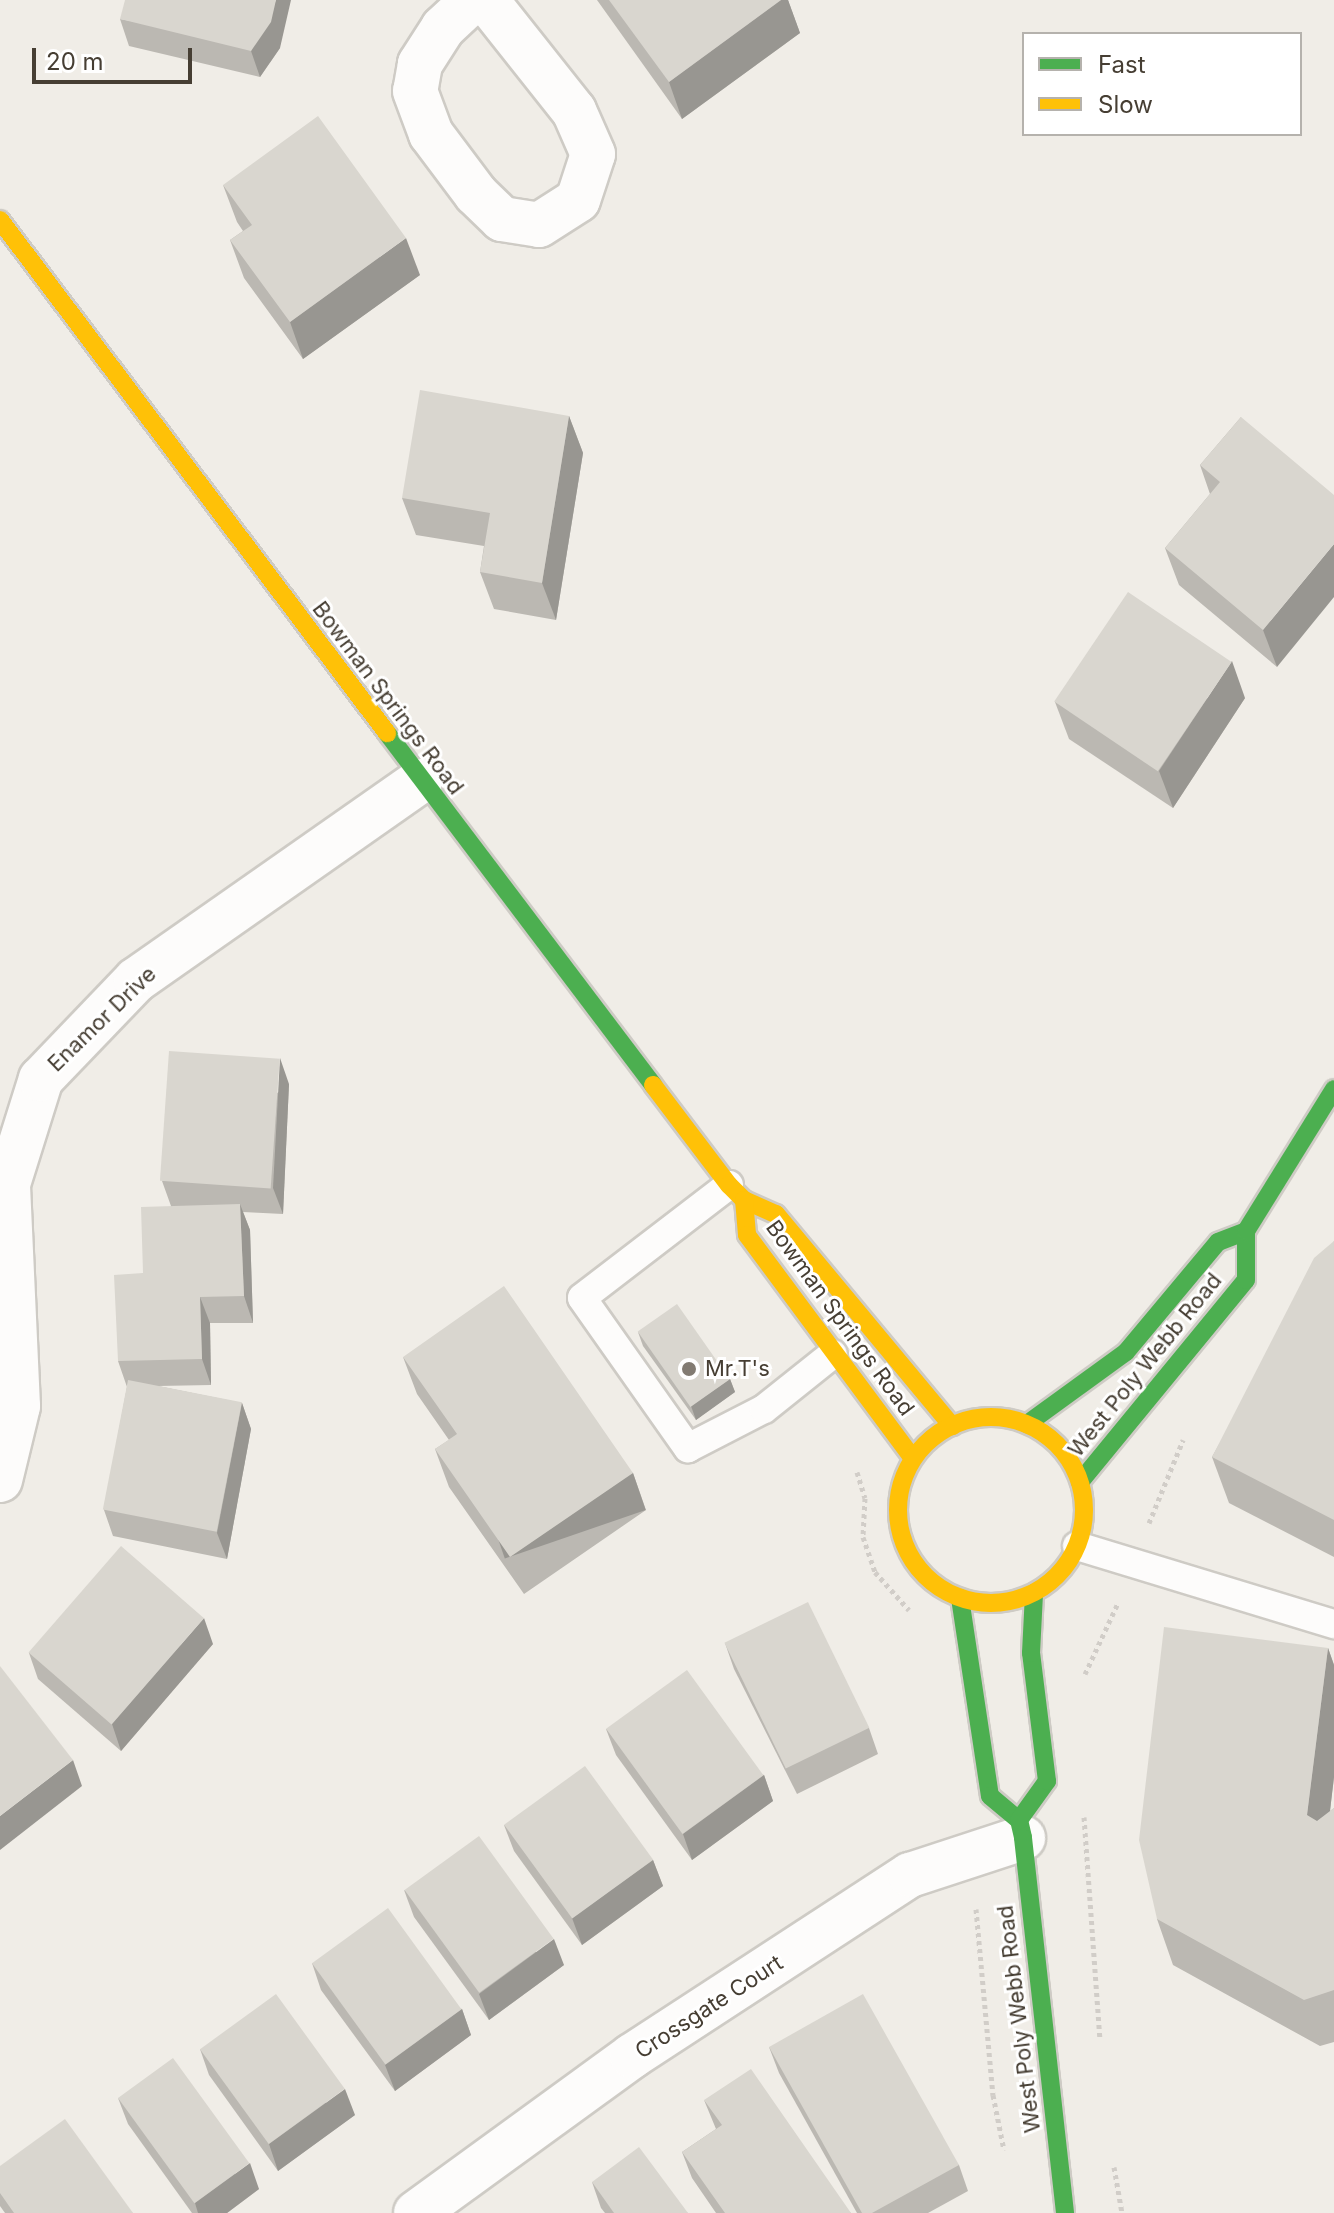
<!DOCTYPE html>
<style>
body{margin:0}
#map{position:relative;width:1334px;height:2213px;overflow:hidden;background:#f0ede7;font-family:Inter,sans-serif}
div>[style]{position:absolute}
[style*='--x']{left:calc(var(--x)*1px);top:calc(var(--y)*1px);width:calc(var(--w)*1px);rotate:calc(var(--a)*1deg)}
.path>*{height:5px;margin-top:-2.5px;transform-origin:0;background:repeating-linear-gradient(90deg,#d1cdc8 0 4px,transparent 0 8px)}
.roads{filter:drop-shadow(2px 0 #cecbc5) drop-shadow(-2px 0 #cecbc5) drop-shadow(0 2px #cecbc5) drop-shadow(0 -2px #cecbc5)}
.lane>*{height:28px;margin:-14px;padding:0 14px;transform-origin:14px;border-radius:14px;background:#fdfcfb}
.street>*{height:44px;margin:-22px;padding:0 22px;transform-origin:22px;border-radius:22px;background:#fdfcfb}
.fast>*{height:18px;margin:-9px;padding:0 9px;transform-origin:9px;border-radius:9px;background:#4caf50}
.slow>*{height:18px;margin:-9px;padding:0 9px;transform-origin:9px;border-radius:9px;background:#ffc107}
.slow>.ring{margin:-9px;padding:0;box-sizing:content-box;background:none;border:18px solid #ffc107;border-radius:50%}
.wall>*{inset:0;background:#bbb8b2}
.shaded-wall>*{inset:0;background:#989691;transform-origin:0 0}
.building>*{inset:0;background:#d9d6cf;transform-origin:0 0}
.dots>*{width:22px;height:22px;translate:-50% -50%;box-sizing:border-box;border:4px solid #fff;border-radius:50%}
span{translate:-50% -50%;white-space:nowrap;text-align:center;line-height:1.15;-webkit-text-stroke:6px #fff;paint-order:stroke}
.street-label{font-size:22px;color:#463e33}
.poi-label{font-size:22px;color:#463e33}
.left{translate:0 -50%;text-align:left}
.legend{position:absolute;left:1022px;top:32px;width:280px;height:104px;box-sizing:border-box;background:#fff;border:2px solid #b5b2ad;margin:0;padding:10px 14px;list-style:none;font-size:24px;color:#463e33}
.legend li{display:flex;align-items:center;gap:16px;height:40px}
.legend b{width:40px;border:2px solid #b5b2ad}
.scale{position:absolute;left:32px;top:48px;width:160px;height:36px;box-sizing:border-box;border:4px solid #463e33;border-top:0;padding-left:10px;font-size:24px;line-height:28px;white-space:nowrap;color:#463e33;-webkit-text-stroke:6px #fff;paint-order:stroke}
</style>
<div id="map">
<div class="path">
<i style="--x:857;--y:1472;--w:27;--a:73"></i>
<i style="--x:865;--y:1498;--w:39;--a:93"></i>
<i style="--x:863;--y:1537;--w:37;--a:71"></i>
<i style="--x:875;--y:1572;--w:51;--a:48.2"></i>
<i style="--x:1149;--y:1523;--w:90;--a:-67.7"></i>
<i style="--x:1085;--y:1674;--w:78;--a:-65.1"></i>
<i style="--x:1084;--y:1817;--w:222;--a:85.9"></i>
<i style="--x:976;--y:1909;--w:187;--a:84.8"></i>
<i style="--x:993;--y:2095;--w:56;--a:78.7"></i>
<i style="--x:1114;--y:2167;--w:47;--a:80.1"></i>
</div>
<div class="roads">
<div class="lane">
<i style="--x:729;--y:1185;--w:185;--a:142.5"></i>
<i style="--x:582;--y:1298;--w:184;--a:54.8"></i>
<i style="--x:688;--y:1448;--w:85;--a:-27.2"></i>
<i style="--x:764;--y:1409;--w:88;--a:-38.6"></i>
<i style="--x:1077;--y:1546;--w:269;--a:16.9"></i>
</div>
<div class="street">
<i style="--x:473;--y:0;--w:41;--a:137"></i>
<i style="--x:443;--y:28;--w:43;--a:122.6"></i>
<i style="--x:420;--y:64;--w:27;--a:100"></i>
<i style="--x:415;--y:91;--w:46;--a:69.6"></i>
<i style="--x:431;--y:134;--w:75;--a:53.1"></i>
<i style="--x:476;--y:194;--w:36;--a:44"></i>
<i style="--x:502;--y:219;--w:37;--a:9"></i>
<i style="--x:539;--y:225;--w:46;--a:-32.7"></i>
<i style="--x:578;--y:200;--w:48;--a:-71.9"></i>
<i style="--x:593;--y:154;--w:47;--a:-113.8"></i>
<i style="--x:574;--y:111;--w:142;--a:-128.4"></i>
<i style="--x:0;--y:1480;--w:76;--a:-76.3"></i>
<i style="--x:18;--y:1406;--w:222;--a:-92.6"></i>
<i style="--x:8;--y:1184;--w:110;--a:-72.6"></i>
<i style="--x:41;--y:1079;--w:137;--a:-46.2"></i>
<i style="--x:136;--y:980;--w:347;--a:-35"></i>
<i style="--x:416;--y:2213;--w:267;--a:-36"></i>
<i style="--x:632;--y:2056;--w:332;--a:-33.1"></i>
<i style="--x:910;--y:1875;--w:119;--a:-18.1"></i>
</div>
<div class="fast">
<i style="--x:387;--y:733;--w:441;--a:52.9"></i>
<i style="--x:1027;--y:1424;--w:122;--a:-36"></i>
<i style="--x:1126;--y:1352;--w:143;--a:-50.1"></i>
<i style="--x:1218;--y:1242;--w:30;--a:-21"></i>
<i style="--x:1080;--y:1482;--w:261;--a:-50.6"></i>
<i style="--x:1246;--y:1280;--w:49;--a:-90"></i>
<i style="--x:1246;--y:1231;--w:167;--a:-58.2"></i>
<i style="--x:960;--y:1598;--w:200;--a:81.4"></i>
<i style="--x:990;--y:1796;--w:38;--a:40"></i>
<i style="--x:1019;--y:1820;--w:18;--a:77"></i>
<i style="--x:1023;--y:1838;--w:377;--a:83.6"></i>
<i style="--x:1019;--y:1820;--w:48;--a:-54.3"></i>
<i style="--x:1047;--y:1781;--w:129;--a:-97.1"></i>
<i style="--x:1031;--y:1653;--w:60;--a:-87.1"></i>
</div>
<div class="slow">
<i style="--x:0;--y:220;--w:643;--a:52.97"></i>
<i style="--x:653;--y:1085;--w:126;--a:52.8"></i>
<i style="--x:729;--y:1185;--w:21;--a:45"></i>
<i style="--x:744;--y:1200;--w:35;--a:24"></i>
<i style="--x:776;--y:1214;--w:276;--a:50.3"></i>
<i style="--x:744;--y:1200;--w:35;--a:85"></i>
<i style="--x:747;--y:1235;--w:277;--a:53.4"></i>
<i class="ring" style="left:898px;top:1417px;width:168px;height:168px"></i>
</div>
</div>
<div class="wall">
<i style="clip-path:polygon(597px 0,788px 0,800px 33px,682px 119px)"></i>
<i style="clip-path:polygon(120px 19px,280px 48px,260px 77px,129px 46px)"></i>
<i style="clip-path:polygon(223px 185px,420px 275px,303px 359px,244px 278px,230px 240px,243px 231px,237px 222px)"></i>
<i style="clip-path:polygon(569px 416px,583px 453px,556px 620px,494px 609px,480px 572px,484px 546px,416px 535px,402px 498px)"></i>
<i style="clip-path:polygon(1241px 417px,1277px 667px,1179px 585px,1165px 548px,1210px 494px,1200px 465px)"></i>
<i style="clip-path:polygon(1245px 698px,1173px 808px,1069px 739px,1055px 702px)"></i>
<i style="clip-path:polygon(289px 1084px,283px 1214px,243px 1212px,250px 1230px,253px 1323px,210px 1323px,211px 1385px,158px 1386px,242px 1403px,251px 1429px,227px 1559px,113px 1536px,104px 1510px,127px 1387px,118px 1361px,143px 1273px,171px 1206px,162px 1181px)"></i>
<i style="clip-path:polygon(1334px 1241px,1334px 1557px,1229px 1503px,1212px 1457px)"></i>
<i style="clip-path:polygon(638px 1332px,730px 1379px,735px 1392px,696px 1420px,643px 1346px)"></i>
<i style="clip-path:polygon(403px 1357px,633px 1473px,646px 1510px,524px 1594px,449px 1487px,435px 1449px,449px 1440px,417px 1394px)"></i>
<i style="clip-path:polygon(725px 1643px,869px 1728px,878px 1754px,797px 1794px,734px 1669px)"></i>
<i style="clip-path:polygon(213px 1644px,121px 1751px,38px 1679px,29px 1653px)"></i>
<i style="clip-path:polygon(1328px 1648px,1334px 1665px,1334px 1777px,1330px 1811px,1334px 1808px,1334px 2042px,1320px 2046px,1173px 1965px,1157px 1919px)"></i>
<i style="clip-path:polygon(606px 1729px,764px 1775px,773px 1801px,692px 1860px,616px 1755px)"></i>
<i style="clip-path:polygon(504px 1825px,653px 1860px,663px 1886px,582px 1945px,514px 1851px)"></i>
<i style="clip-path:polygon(404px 1890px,564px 1965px,489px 2020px,414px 1917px)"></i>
<i style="clip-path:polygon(312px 1963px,462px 2009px,471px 2035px,395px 2091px,321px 1990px)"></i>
<i style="clip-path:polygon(769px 2047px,959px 2165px,968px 2191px,928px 2213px,857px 2213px,779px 2073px)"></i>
<i style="clip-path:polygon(200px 2049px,355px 2115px,278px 2171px,209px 2075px)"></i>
<i style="clip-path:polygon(118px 2098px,259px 2189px,227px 2213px,192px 2213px,128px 2124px)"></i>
<i style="clip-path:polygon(704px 2100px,851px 2213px,716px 2213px,692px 2178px,682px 2152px,716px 2129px)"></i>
<i style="clip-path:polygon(0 2166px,133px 2213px,5px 2213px,0 2206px)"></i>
<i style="clip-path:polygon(592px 2182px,688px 2213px,605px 2213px,601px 2208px)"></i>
</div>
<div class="shaded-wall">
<i style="clip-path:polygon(276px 0,291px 0,280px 48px,260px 77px,251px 51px)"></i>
<i style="clip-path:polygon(781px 0,788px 0,800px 33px,682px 119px,669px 82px)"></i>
<i style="clip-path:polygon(406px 238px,420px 275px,303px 359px,290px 322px)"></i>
<i style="clip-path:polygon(569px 416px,583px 453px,556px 620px,542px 583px)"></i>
<i style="clip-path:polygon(1334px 544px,1334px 597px,1277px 667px,1263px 630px)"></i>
<i style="clip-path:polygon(1232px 661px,1245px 698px,1173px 808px,1159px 771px)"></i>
<i style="clip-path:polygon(280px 1058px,289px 1084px,283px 1214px,273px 1188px)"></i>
<i style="clip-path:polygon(240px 1204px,250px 1230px,253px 1323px,244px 1296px)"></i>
<i style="clip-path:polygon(200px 1297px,210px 1323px,211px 1385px,202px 1359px)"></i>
<i style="clip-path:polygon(730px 1379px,735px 1392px,696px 1420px,691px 1406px)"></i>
<i style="clip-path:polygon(242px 1403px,251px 1429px,227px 1559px,217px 1533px)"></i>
<i style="left:633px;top:1473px;width:39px;height:149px;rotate:71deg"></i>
<i style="clip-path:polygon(204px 1618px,213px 1644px,121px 1751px,112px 1724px)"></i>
<i style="clip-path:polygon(1328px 1648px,1334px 1665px,1334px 1777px,1324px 1861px,1307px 1815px)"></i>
<i style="clip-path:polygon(73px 1760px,82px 1786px,0 1850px,0 1816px)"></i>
<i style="clip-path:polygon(764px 1775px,773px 1801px,692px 1860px,683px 1834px)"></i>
<i style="clip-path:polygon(653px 1860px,663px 1886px,582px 1945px,572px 1918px)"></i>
<i style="clip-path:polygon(554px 1939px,564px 1965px,489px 2020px,479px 1994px)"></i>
<i style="clip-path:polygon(462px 2009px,471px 2035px,395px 2091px,385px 2065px)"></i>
<i style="clip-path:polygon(345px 2089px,355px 2115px,278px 2171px,269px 2144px)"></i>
<i style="clip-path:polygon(250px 2163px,259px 2189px,227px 2213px,198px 2213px,195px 2203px)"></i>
</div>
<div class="building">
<i style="clip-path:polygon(125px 0,276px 0,271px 22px,251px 51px,120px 19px)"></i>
<i style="clip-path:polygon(609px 0,781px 0,669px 82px)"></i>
<i style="clip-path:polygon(318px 116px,406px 238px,290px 322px,230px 240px,252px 225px,223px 185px)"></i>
<i style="clip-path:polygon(420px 390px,569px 416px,542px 583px,480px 572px,490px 513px,402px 498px)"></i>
<i style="clip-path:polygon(1241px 417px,1334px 495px,1334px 544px,1263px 630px,1165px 548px,1220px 482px,1200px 465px)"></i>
<i style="left:1128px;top:592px;width:125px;height:132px;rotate:34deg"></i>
<i style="left:169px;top:1051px;width:111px;height:130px;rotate:4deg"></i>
<i style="clip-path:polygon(240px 1204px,244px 1296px,200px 1297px,202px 1359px,118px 1361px,114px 1275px,143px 1273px,141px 1207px)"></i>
<i style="clip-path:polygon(1334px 1241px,1334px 1520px,1212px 1457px,1314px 1258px)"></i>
<i style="clip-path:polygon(504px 1286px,633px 1473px,510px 1557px,435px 1449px,457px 1434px,403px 1357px)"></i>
<i style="left:677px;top:1304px;width:92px;height:48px;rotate:55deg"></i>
<i style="left:128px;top:1380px;width:116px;height:132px;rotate:11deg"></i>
<i style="left:121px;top:1546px;width:110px;height:141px;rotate:41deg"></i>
<i style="left:808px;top:1602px;width:140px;height:93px;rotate:64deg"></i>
<i style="clip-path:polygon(1164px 1627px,1328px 1648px,1307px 1815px,1317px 1821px,1334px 1808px,1334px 1990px,1304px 2000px,1157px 1919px,1139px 1840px)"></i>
<i style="clip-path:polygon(0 1666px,73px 1760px,0 1816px)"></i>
<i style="left:687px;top:1670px;width:130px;height:100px;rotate:54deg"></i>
<i style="left:585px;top:1766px;width:116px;height:100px;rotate:54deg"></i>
<i style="left:479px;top:1836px;width:127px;height:92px;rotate:54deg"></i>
<i style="left:388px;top:1908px;width:125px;height:94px;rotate:54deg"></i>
<i style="left:276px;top:1994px;width:117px;height:94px;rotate:54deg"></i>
<i style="clip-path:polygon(863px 1994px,959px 2165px,872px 2213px,862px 2213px,769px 2047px)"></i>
<i style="left:173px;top:2058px;width:130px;height:68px;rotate:54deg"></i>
<i style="clip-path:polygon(751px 2069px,851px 2213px,725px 2213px,682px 2152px,722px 2125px,704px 2100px)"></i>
<i style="clip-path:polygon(65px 2119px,133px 2213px,14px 2213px,0 2193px,0 2166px)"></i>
<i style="clip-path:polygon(639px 2147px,688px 2213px,614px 2213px,592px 2182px)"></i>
</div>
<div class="dots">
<i style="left:689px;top:1369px;background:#827b72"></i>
</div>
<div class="street-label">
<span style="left:388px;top:698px;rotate:53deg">Bowman Springs Road</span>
<span style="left:102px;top:1019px;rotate:-44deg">Enamor Drive</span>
<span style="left:840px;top:1318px;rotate:54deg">Bowman Springs Road</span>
<span style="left:1145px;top:1365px;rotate:-51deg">West Poly Webb Road</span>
<span style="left:709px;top:2007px;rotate:-33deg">Crossgate Court</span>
<span style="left:1019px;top:2019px;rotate:-97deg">West Poly Webb Road</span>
</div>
<div class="poi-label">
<span class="left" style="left:705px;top:1369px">Mr.T's</span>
</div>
<ul class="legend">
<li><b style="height:10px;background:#4caf50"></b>Fast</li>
<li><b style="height:10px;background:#ffc107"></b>Slow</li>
</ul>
<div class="scale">20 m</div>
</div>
